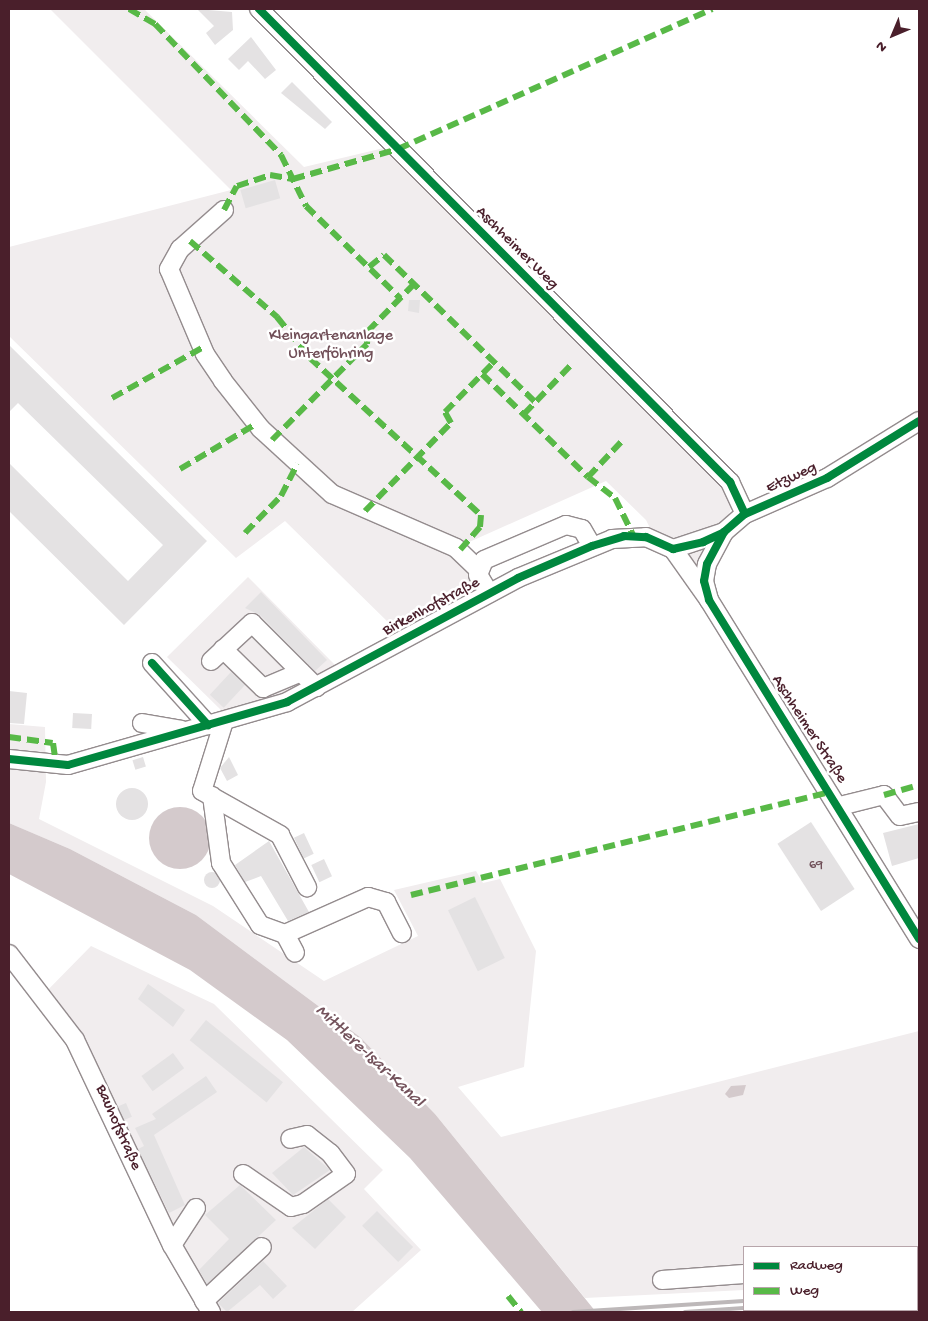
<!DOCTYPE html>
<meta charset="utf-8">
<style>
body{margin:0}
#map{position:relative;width:928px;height:1321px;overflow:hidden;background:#fff;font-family:"Gochi Hand",sans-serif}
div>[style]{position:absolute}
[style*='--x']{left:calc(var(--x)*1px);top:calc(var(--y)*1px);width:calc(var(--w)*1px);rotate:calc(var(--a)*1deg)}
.built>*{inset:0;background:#f1edee}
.water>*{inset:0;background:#d4cacc}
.round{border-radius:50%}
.building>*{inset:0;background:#e4e2e3;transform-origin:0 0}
.roads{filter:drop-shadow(1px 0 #948c8e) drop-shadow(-1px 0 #948c8e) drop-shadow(0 1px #948c8e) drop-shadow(0 -1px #948c8e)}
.minor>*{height:18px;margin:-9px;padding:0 9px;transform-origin:9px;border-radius:9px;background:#fff}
.rail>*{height:4px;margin:-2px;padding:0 2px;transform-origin:2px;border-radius:2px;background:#bdb8b9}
.quiet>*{height:6px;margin-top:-3px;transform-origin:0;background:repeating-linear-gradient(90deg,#58b947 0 12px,transparent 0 18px)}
.cycleway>*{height:8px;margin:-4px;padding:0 4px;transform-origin:4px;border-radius:4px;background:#00873e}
span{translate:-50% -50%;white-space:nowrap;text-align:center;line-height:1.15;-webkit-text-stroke:5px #fff;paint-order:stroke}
.number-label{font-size:14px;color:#705059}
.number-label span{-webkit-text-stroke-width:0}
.street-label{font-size:16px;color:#4a1f2b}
.park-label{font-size:16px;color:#714f58}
.water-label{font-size:18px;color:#74535c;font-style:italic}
.frame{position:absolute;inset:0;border:10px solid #4a1f2b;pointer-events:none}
.legend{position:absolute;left:743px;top:1246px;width:175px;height:65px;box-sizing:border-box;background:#fff;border:1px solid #b7a5aa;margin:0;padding:6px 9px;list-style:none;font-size:15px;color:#4a1f2b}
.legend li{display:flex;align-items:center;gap:10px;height:25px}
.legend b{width:25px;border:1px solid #b7a5aa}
.north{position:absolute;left:868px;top:10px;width:50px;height:50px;-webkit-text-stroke:4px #fff;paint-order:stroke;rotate:225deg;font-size:14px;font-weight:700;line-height:20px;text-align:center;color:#4a1f2b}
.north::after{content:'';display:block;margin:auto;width:18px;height:22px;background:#4a1f2b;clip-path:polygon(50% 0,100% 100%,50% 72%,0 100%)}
</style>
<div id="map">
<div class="built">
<i style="clip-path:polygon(50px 9px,144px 9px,304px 167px,388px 147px,731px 491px,734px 500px,729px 514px,707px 534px,680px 543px,652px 532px,646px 520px,606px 481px,467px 543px,474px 579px,393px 627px,285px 521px,236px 558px,9px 336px,9px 247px,231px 190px)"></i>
<i style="clip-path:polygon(703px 546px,696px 574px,682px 553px)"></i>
<i style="clip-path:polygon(248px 577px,335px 665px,281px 694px,224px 713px,167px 657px)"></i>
<i style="clip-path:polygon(9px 724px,45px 727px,46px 782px,39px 819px,213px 906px,324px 981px,418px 936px,394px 890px,476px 871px,483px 883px,500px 879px,536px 951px,524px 1067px,458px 1087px,501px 1137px,919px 1031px,919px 1255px,917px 1247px,744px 1247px,744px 1266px,658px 1272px,659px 1285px,744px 1280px,744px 1290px,585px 1298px,435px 1114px,360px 1037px,196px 915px,70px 849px,9px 823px)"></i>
<i style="clip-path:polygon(91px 946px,214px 1004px,383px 1170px,364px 1189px,421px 1250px,352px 1312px,205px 1312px,71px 1044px,38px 1000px)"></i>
<i style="clip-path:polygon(917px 1304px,919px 1312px,800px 1312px,917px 1310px)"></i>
</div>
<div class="water">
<i class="round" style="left:149px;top:807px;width:62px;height:62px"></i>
<i style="clip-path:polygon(9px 823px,70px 849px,196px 915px,360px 1037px,435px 1114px,596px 1312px,542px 1312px,410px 1158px,287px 1040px,190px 970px,9px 874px)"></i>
<i style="clip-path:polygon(746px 1085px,743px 1095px,729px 1098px,725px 1094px,731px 1086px)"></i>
</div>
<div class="building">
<i style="clip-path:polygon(197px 9px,232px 12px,233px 30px,215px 45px,206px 33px,214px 26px)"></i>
<i style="clip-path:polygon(251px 37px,276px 70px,265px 79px,248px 61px,239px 70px,228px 59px)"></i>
<i style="clip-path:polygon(292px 82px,332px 122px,325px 129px,281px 93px)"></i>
<i style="left:275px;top:180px;width:19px;height:36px;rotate:74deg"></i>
<i style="clip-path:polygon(409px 300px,420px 300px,419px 313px,408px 311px)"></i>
<i style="clip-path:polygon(9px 345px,207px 541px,124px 625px,9px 511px,9px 463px,128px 581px,163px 545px,18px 403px,9px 412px)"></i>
<i style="clip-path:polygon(261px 592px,327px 660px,315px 671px,260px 615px,245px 608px)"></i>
<i style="left:231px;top:672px;width:19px;height:31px;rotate:43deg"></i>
<i style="clip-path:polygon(9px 691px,27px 693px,24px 724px,9px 723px)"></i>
<i style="left:73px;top:713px;width:19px;height:15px;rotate:3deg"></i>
<i style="left:143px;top:757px;width:10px;height:11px;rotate:73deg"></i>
<i style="clip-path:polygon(229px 757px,238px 775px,227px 781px,220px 768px)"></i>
<i class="round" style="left:116px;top:788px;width:32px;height:32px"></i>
<i style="left:811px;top:822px;width:80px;height:40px;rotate:57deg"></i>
<i style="clip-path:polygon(919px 824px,919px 858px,892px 866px,883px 833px)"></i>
<i style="left:304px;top:833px;width:23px;height:11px;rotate:65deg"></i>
<i style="clip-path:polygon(269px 841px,309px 912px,288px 921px,261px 876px,245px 882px,235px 865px)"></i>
<i style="left:324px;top:859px;width:19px;height:14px;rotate:65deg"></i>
<i class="round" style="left:204px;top:872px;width:16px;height:16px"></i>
<i style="left:475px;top:897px;width:68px;height:30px;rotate:64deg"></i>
<i style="clip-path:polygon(148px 984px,185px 1010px,173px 1027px,138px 999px)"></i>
<i style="left:206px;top:1020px;width:99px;height:26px;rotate:39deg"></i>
<i style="left:173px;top:1053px;width:19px;height:39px;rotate:54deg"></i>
<i style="clip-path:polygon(206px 1076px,217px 1092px,154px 1135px,185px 1205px,169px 1213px,138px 1149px,144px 1146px,135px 1128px,156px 1119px,152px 1114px)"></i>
<i style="left:126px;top:1103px;width:15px;height:9px;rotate:67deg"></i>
<i style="clip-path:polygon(304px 1147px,330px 1170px,293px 1195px,272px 1173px)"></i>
<i style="clip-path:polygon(240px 1185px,276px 1220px,207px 1284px,199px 1270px,229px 1239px,205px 1215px)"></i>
<i style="clip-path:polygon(328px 1199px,346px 1217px,315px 1249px,292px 1228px)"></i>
<i style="left:377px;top:1211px;width:51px;height:21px;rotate:45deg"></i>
<i style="clip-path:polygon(263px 1261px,287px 1286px,273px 1299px,260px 1285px,227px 1312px,218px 1303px)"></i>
</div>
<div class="roads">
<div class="minor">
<i style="--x:259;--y:9;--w:668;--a:45.12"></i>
<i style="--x:730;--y:482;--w:35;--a:65"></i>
<i style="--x:224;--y:210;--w:59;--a:138.4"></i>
<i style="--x:180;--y:249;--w:23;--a:119"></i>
<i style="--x:169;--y:269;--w:92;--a:67"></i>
<i style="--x:205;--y:354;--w:32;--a:56"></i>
<i style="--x:223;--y:381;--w:61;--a:51.6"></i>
<i style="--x:261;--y:429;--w:96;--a:42.5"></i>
<i style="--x:332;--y:494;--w:135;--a:23.5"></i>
<i style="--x:456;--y:548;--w:29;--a:44"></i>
<i style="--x:724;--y:532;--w:36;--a:118"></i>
<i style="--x:707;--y:564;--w:17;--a:100"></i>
<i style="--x:704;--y:581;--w:20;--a:75"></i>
<i style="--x:709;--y:600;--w:399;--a:58.2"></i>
<i style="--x:673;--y:549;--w:54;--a:-18.4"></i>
<i style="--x:724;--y:532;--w:28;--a:-41"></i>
<i style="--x:745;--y:514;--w:90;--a:-23.7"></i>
<i style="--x:827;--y:478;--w:108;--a:-31.8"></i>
<i style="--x:489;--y:593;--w:21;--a:-121"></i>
<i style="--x:478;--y:575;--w:16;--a:-68"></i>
<i style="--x:484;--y:560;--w:89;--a:-23.1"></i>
<i style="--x:566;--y:525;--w:16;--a:14"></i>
<i style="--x:582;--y:529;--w:20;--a:60"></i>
<i style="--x:223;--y:649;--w:56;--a:44.3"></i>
<i style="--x:263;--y:688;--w:41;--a:-22.8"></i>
<i style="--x:211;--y:661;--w:56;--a:-42.8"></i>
<i style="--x:252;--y:623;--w:91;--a:45"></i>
<i style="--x:152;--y:663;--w:84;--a:47.9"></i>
<i style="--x:224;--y:721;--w:73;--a:107.4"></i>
<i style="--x:202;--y:791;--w:90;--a:29.4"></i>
<i style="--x:280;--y:835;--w:59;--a:62.6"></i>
<i style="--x:142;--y:723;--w:40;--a:10"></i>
<i style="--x:9;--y:759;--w:59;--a:5.8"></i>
<i style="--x:68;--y:765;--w:228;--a:-16"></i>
<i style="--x:287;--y:702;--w:262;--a:-28.2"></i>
<i style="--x:518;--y:578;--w:102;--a:-22.5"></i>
<i style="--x:612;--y:539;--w:34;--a:-3"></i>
<i style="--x:646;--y:537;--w:30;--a:24"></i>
<i style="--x:673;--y:549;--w:62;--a:54.8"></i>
<i style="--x:212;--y:796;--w:68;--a:82.3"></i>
<i style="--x:221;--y:863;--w:73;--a:57.8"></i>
<i style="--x:260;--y:925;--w:27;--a:20"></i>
<i style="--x:285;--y:934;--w:91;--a:-24"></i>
<i style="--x:368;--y:897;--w:19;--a:16"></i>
<i style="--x:386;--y:902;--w:35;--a:63"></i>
<i style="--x:840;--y:806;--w:45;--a:-14"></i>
<i style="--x:884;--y:795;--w:26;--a:53"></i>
<i style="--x:900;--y:816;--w:19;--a:-12"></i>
<i style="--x:285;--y:934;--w:21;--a:62"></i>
<i style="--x:9;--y:954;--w:108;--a:52.5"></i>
<i style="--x:75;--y:1040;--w:227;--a:64.7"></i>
<i style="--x:172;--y:1245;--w:78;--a:59.8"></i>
<i style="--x:243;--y:1174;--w:58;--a:34.5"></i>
<i style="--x:291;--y:1207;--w:12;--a:-14"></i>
<i style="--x:303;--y:1204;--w:52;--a:-34.9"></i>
<i style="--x:346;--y:1174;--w:26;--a:-127"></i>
<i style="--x:330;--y:1153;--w:29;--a:-142"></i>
<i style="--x:307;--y:1135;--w:17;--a:167"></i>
<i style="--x:172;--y:1245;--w:44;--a:-57"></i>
<i style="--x:917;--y:1262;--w:2;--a:0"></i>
<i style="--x:662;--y:1280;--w:82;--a:-4.2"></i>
<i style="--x:204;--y:1301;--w:79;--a:-43"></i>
</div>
</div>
<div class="rail">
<i style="--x:917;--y:1289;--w:2;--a:0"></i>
<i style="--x:917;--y:1297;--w:2;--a:0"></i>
<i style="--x:573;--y:1312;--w:171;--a:-3.7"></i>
<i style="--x:685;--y:1312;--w:59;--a:-3.9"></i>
</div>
<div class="quiet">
<i style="--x:129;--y:9;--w:30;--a:30"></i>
<i style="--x:155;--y:24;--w:182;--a:46.1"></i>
<i style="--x:281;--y:155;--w:57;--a:63.9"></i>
<i style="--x:306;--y:206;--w:132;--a:44.4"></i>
<i style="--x:224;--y:210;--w:27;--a:-62"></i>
<i style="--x:237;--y:186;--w:35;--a:-18"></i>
<i style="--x:270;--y:175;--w:23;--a:10"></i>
<i style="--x:293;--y:179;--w:109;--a:-15.9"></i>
<i style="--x:398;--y:149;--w:344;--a:-24"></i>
<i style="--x:190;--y:241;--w:116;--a:41.1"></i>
<i style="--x:277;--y:317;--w:53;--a:51.2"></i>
<i style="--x:310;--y:358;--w:232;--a:42.6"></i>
<i style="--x:481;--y:515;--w:12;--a:95"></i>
<i style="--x:480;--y:527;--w:30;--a:131"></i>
<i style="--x:369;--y:267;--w:19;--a:-39"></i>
<i style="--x:384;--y:255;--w:211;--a:44.2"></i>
<i style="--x:482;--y:374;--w:148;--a:44.2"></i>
<i style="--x:588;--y:477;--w:50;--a:-46.6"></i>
<i style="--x:112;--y:398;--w:103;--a:-29.1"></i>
<i style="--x:524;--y:414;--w:68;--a:-46.2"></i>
<i style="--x:272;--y:440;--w:135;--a:-45.3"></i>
<i style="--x:367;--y:344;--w:13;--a:-86"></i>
<i style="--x:368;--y:331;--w:66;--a:-45.6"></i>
<i style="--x:180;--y:469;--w:88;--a:-30.6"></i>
<i style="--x:588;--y:477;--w:34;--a:38"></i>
<i style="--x:615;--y:498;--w:43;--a:64"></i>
<i style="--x:365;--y:511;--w:123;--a:-45.7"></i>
<i style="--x:451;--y:423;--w:13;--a:-119"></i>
<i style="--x:445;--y:412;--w:70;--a:-45.6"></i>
<i style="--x:245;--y:533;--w:52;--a:-45.8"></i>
<i style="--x:281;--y:496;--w:36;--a:-63"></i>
<i style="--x:9;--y:737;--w:44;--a:7.8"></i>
<i style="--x:53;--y:743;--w:21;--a:82"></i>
<i style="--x:884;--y:795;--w:36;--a:-16"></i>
<i style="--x:411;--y:895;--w:432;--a:-13.8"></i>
<i style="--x:508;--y:1296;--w:21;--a:51"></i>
</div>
<div class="cycleway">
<i style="--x:259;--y:9;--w:668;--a:45.12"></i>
<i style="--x:730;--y:482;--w:35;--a:65"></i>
<i style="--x:724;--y:532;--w:36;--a:118"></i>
<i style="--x:707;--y:564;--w:17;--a:100"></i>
<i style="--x:704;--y:581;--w:20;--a:75"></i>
<i style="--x:709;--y:600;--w:399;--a:58.2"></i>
<i style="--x:152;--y:663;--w:84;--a:47.9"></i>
<i style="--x:9;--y:759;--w:59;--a:5.8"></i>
<i style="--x:68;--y:765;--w:228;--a:-16"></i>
<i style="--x:287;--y:702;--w:262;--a:-28.2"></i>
<i style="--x:518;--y:578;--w:81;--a:-23.4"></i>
<i style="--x:592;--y:546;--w:34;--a:-17"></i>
<i style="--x:624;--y:536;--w:22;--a:3"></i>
<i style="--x:646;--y:537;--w:30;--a:24"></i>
<i style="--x:673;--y:549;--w:31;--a:-13"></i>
<i style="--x:703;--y:542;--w:23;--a:-25"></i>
<i style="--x:724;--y:532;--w:28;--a:-41"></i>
<i style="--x:745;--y:514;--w:90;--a:-23.7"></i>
<i style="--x:827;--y:478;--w:108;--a:-31.8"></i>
</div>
<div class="number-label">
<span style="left:816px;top:866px">69</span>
</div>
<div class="street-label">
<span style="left:516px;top:249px;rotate:45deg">Aschheimer Weg</span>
<span style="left:792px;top:479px;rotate:-25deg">Etzweg</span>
<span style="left:432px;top:608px;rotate:-28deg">Birkenhofstraße</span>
<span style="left:808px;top:730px;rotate:57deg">Aschheimer Straße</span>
<span style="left:117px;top:1128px;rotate:66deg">Bauhofstraße</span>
</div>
<div class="park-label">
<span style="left:331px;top:346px">Kleingartenanlage<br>Unterföhring</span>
</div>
<div class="water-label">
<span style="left:369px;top:1057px;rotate:43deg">Mittlere-Isar-Kanal</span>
</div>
<div class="frame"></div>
<ul class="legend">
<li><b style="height:6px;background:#00873e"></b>Radweg</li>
<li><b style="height:6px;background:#58b947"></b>Weg</li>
</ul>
<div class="north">N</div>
</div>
